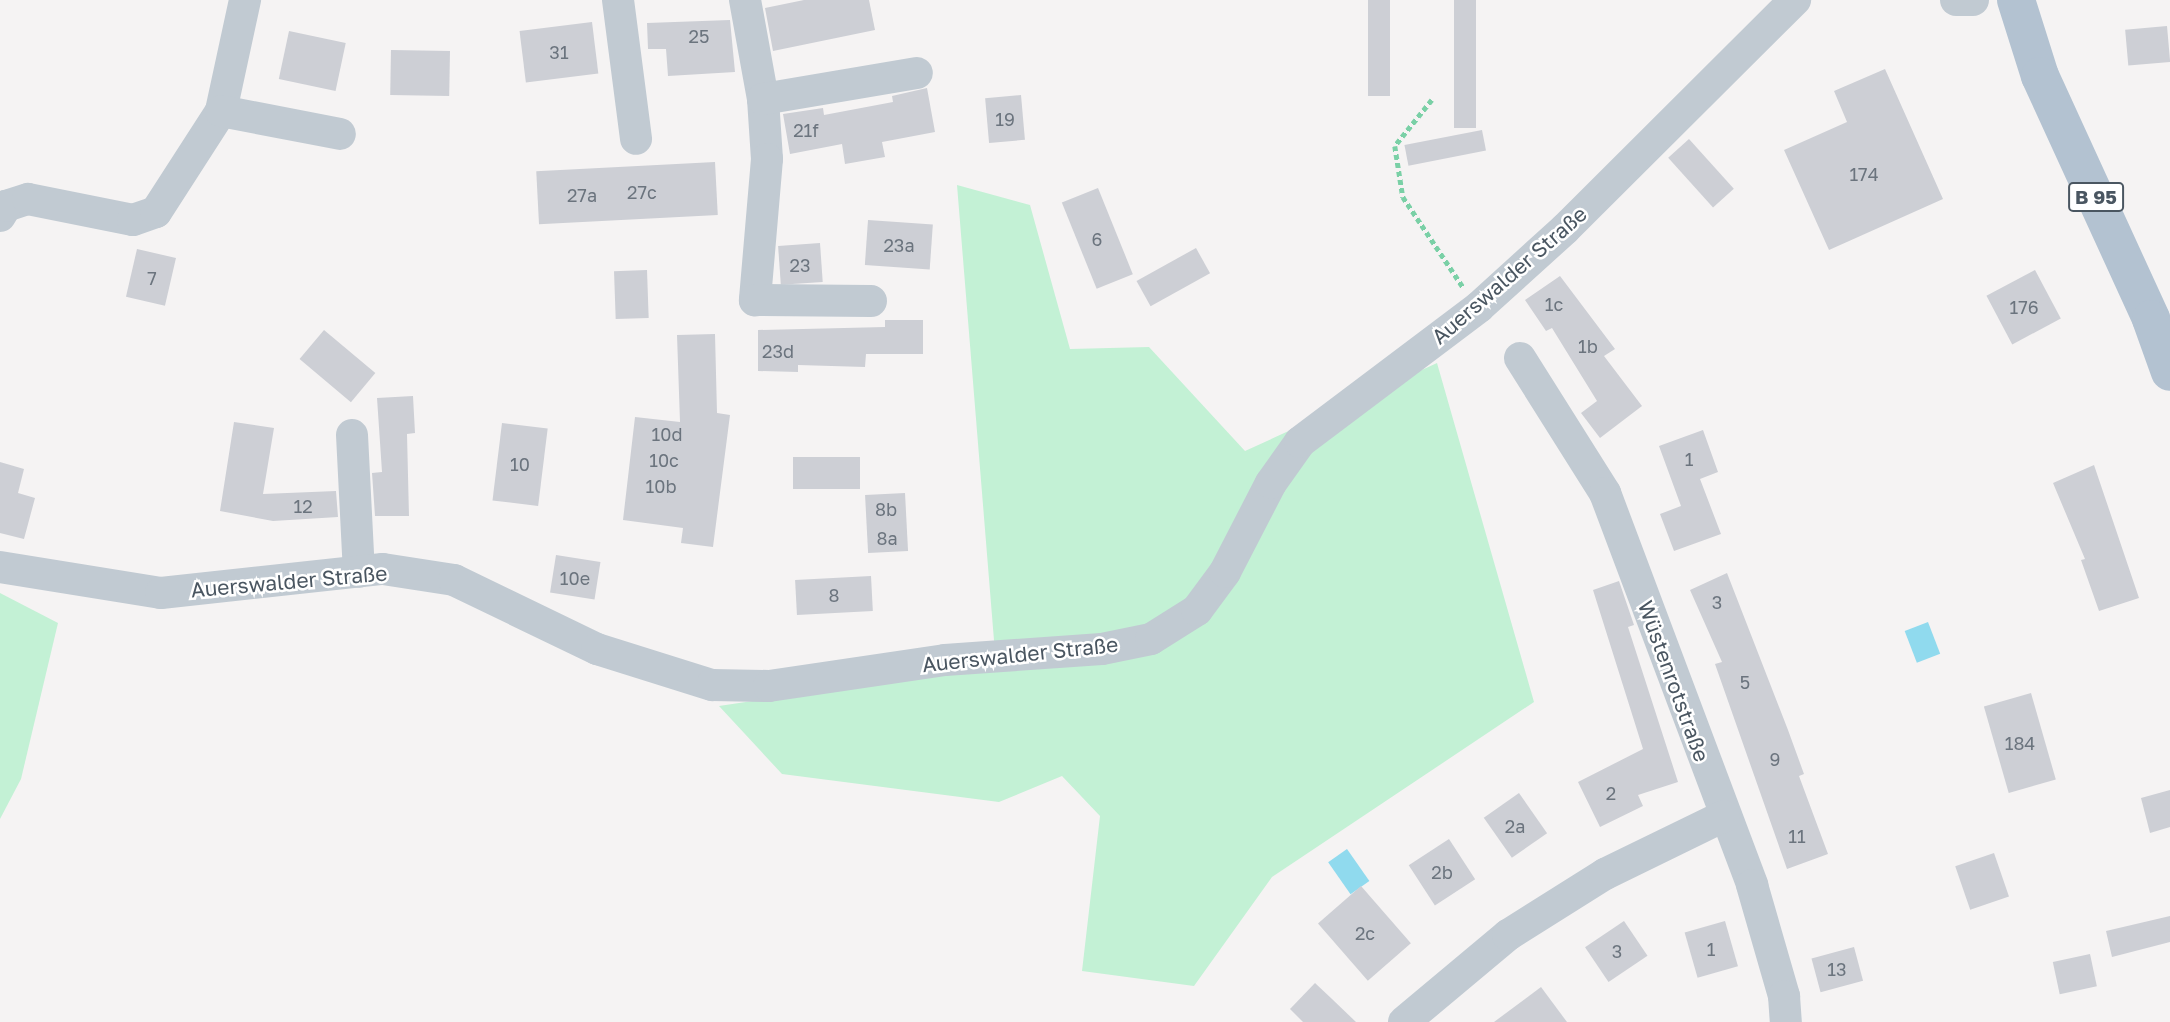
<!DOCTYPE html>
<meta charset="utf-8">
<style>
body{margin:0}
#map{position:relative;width:2170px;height:1022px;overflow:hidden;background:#f5f3f3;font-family:"Golos Text",sans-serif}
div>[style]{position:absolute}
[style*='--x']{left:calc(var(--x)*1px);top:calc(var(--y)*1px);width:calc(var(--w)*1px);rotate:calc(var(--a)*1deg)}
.green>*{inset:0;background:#c3f1d5}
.water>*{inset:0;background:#90daee;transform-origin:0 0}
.building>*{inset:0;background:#cdcfd5;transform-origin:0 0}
.path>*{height:4.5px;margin-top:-2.25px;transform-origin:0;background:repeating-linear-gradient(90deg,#7ad0a6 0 5px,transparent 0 8.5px)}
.minor>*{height:32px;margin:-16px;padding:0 16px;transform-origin:16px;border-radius:16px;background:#c1cad2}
.major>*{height:38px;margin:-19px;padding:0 19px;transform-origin:19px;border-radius:19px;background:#b3c2d1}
span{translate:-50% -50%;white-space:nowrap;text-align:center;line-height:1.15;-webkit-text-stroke:5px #fff;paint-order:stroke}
.number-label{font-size:18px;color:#6b747e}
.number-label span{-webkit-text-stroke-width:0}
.shield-label span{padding:2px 5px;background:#fff;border:2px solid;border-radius:5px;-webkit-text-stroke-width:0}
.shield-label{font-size:19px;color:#4a5661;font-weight:700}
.street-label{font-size:21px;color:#4a5661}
</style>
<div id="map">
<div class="green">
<i style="clip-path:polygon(957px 185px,1030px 205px,1070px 349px,1149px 347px,1245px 451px,1437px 363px,1534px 702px,1272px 877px,1194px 986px,1082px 971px,1100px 816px,1062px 776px,999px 802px,782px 774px,719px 706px,996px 665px)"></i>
<i style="clip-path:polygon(0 593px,58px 623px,21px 779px,0 819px)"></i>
</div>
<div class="water">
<i style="left:1928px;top:622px;width:34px;height:25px;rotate:69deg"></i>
<i style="left:1347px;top:849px;width:39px;height:23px;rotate:55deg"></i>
</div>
<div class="building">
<i style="clip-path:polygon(804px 0,869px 0,875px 30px,773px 51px,765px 8px)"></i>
<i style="left:1368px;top:0;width:22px;height:96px"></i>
<i style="left:1454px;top:0;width:22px;height:128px"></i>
<i style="clip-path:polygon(730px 20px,735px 72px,668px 76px,666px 49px,648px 49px,647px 23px)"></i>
<i style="left:592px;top:22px;width:52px;height:73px;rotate:83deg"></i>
<i style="left:2167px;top:26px;width:36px;height:42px;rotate:85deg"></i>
<i style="left:289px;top:31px;width:58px;height:49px;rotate:12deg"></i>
<i style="left:391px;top:50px;width:59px;height:45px;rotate:1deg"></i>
<i style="clip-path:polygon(1885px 69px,1943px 199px,1829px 250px,1784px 150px,1847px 122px,1834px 91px)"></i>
<i style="clip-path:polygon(927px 88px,935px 132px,882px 142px,885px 157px,845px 164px,842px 144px,790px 154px,783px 114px,823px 108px,824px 115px,893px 102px,892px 96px)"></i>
<i style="left:1021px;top:95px;width:45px;height:36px;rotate:85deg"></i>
<i style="left:1482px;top:130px;width:21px;height:79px;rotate:79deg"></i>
<i style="left:1689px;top:139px;width:67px;height:28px;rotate:48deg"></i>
<i style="left:715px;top:162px;width:53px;height:179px;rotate:87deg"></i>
<i style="left:1098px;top:188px;width:93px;height:39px;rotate:68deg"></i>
<i style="left:868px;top:220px;width:65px;height:45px;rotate:4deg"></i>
<i style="left:820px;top:243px;width:39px;height:42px;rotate:86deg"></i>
<i style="left:1196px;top:248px;width:29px;height:68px;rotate:61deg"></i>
<i style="left:137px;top:249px;width:40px;height:49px;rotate:13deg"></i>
<i style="left:647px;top:270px;width:48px;height:33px;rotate:88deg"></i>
<i style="left:2035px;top:270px;width:55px;height:55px;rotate:62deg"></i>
<i style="clip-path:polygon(1560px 276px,1615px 349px,1604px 356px,1642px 406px,1600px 438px,1581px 413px,1597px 401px,1552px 328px,1546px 331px,1525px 300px)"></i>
<i style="clip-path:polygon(885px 320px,923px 320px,923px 354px,866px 354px,865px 367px,798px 365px,798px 372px,758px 371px,758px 330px,885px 327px)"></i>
<i style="left:324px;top:330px;width:67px;height:38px;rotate:40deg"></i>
<i style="clip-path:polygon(715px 334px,717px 413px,730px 415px,713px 547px,681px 543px,683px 528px,623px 520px,635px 417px,680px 422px,677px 335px)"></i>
<i style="clip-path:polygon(413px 396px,415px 433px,407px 434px,409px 516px,375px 516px,372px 473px,382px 472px,377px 398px)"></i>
<i style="clip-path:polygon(234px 422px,274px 428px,263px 494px,336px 491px,338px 517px,273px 521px,220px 511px)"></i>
<i style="left:502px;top:423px;width:46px;height:78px;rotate:7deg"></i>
<i style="clip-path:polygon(1703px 430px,1718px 472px,1700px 479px,1721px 534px,1674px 551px,1660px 514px,1681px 506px,1659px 446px)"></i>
<i style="left:793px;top:457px;width:67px;height:32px"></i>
<i style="clip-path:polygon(0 462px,24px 469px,18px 493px,35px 498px,24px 539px,0 533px)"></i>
<i style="clip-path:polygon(2094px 465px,2139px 598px,2099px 611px,2081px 560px,2085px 559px,2053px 483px)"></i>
<i style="left:905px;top:493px;width:58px;height:40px;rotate:87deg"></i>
<i style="left:556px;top:555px;width:45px;height:38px;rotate:9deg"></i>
<i style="clip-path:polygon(1727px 573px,1788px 730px,1804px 774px,1799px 776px,1828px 854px,1787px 869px,1715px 664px,1722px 662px,1690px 590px)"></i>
<i style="left:871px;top:576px;width:35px;height:76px;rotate:87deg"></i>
<i style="clip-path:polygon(1619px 581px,1634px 625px,1628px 627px,1678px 782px,1638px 795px,1643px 806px,1600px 827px,1578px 782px,1643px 749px,1593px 590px)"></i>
<i style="left:2031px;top:693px;width:90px;height:49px;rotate:74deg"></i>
<i style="clip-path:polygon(2170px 790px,2170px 827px,2150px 833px,2141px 798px)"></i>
<i style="left:1519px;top:793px;width:49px;height:43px;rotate:55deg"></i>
<i style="left:1449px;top:839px;width:48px;height:48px;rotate:57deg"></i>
<i style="left:1994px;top:853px;width:46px;height:41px;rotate:71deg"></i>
<i style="left:1361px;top:886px;width:76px;height:57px;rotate:49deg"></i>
<i style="clip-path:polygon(2170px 916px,2170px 942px,2112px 957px,2106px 931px)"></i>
<i style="left:1624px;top:921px;width:42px;height:47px;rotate:56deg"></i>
<i style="left:1725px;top:921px;width:47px;height:42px;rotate:74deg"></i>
<i style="left:1854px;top:947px;width:35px;height:44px;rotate:75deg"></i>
<i style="left:2090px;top:954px;width:33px;height:38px;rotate:78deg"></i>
<i style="clip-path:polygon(1315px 983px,1332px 999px,1356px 1022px,1303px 1022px,1290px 1009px)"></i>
<i style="clip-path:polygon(1541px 987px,1567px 1022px,1494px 1022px)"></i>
</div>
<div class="path">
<i style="--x:1432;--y:100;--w:59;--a:128.8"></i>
<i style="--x:1395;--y:146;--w:52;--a:81.1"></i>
<i style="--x:1403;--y:197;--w:108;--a:56.3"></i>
</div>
<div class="minor">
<i style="--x:618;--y:0;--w:140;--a:82.6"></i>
<i style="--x:745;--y:0;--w:101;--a:79.7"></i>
<i style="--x:763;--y:99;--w:60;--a:86.2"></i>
<i style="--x:767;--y:159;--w:142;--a:94.9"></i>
<i style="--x:755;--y:300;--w:116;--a:0.5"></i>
<i style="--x:1956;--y:0;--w:17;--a:0"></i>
<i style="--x:763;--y:99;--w:156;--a:-9.6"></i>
<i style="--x:221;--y:111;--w:114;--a:-77.8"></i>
<i style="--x:0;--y:216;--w:12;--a:-59"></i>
<i style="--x:6;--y:206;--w:23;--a:-18"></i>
<i style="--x:28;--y:199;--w:107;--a:11.3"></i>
<i style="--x:133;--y:220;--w:24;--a:-19"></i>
<i style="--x:156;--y:212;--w:120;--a:-57.2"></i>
<i style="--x:221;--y:111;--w:121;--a:10.9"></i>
<i style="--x:1520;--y:358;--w:160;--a:57.8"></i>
<i style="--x:1605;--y:493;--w:419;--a:69.4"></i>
<i style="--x:1752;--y:885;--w:116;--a:73.9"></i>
<i style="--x:1784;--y:996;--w:26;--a:86"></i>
<i style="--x:352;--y:435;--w:137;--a:87.1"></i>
<i style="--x:0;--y:567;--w:163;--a:9.2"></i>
<i style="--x:161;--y:593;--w:223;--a:-6.2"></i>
<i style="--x:383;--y:569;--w:72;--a:8.8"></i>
<i style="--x:454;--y:580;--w:159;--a:25.8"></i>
<i style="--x:597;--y:649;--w:121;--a:17.4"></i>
<i style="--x:712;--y:685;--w:57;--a:1"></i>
<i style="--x:769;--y:686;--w:178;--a:-8.4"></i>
<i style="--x:945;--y:660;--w:157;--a:-4"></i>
<i style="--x:1102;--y:649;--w:50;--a:-11.5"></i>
<i style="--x:1151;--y:639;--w:54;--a:-32.2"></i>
<i style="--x:1197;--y:610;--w:47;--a:-53.6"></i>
<i style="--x:1225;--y:572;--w:100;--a:-62.7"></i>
<i style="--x:1271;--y:483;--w:50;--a:-54.7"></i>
<i style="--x:1300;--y:442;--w:224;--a:-37"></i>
<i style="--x:1479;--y:307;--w:116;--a:-42.2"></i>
<i style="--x:1565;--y:229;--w:325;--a:-44.9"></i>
<i style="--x:1404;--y:1022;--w:136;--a:-39.9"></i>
<i style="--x:1508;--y:935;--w:115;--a:-32.2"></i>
<i style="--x:1605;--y:874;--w:132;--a:-26"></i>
</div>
<div class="major">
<i style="--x:2016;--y:0;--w:80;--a:72.5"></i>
<i style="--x:2040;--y:76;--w:267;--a:65.4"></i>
<i style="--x:2151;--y:319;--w:56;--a:70.3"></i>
</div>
<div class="number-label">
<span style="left:699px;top:36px">25</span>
<span style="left:559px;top:52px">31</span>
<span style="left:1005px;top:119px">19</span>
<span style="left:806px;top:130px">21f</span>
<span style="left:1864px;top:174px">174</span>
<span style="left:642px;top:192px">27c</span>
<span style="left:582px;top:195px">27a</span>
<span style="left:1097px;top:239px">6</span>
<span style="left:899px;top:245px">23a</span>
<span style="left:800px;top:265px">23</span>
<span style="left:152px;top:278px">7</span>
<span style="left:1554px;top:304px">1c</span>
<span style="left:2024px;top:307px">176</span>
<span style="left:1588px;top:346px">1b</span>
<span style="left:778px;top:351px">23d</span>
<span style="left:667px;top:434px">10d</span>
<span style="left:1689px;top:459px">1</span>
<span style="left:664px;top:460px">10c</span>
<span style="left:520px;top:464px">10</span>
<span style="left:661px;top:486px">10b</span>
<span style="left:303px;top:506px">12</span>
<span style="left:886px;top:509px">8b</span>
<span style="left:887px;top:538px">8a</span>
<span style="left:575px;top:578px">10e</span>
<span style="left:834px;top:595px">8</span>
<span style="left:1717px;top:602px">3</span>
<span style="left:1745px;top:682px">5</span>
<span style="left:2020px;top:743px">184</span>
<span style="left:1775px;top:759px">9</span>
<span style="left:1611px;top:793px">2</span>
<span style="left:1515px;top:826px">2a</span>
<span style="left:1797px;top:836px">11</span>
<span style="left:1442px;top:872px">2b</span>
<span style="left:1365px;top:933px">2c</span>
<span style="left:1711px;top:949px">1</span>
<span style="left:1617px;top:951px">3</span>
<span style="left:1837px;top:969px">13</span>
</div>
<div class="shield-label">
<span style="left:2096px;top:197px">B 95</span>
</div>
<div class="street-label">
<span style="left:1509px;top:275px;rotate:-41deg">Auerswalder Straße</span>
<span style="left:289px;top:581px;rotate:-5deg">Auerswalder Straße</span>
<span style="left:1020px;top:654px;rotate:-6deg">Auerswalder Straße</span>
<span style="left:1674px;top:681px;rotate:70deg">Wüstenrotstraße</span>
</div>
</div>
